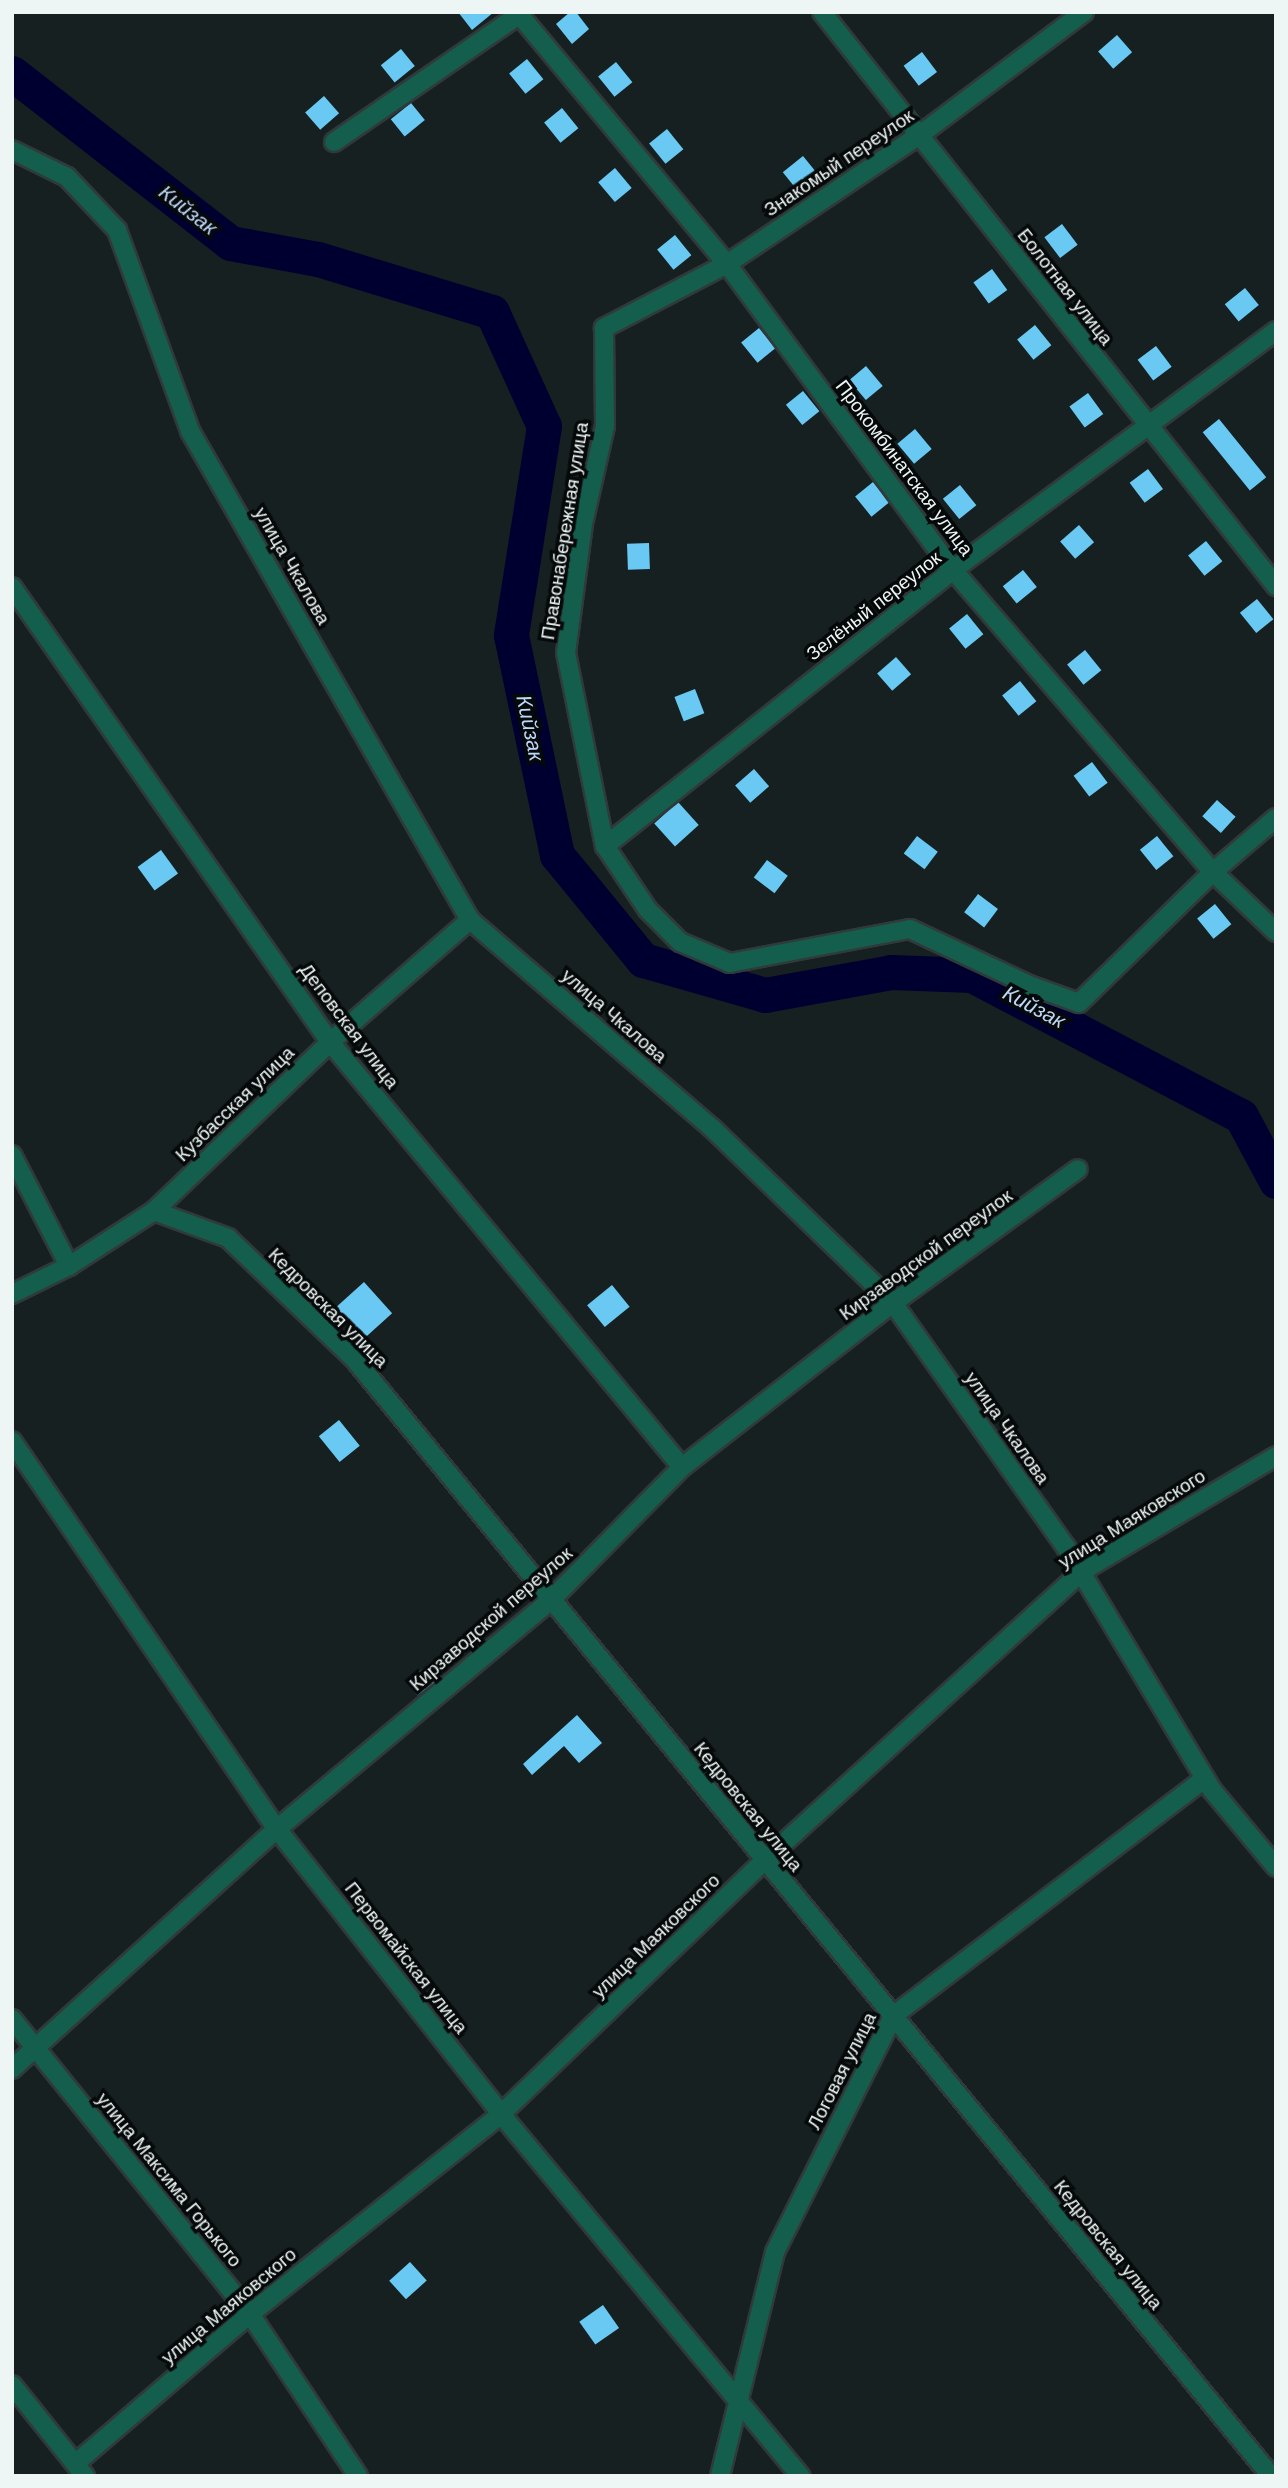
<!DOCTYPE html>
<meta charset="utf-8">
<style>
body{margin:0}
#map{position:relative;width:1288px;height:2488px;overflow:hidden;background:#162021;font-family:Helvetica,sans-serif}
div>[style]{position:absolute}
[style*='--x']{left:calc(var(--x)*1px);top:calc(var(--y)*1px);width:calc(var(--w)*1px);rotate:calc(var(--a)*1deg)}
.river>*{height:35px;margin:-17.5px;padding:0 17.5px;transform-origin:17.5px;border-radius:17.5px;background:#000030}
.building>*{inset:0;background:#69c9f2;transform-origin:0 0}
.roads{filter:drop-shadow(2px 0 #303a3a) drop-shadow(-2px 0 #303a3a) drop-shadow(0 2px #303a3a) drop-shadow(0 -2px #303a3a)}
.minor>*{height:18px;margin:-9px;padding:0 9px;transform-origin:9px;border-radius:9px;background:#145e4d}
span{translate:-50% -50%;white-space:nowrap;text-align:center;line-height:1.15;-webkit-text-stroke:7px #050909;paint-order:stroke}
.street-label{font-size:19px;color:#eef5f5}
.water-label{font-size:21px;color:#bdd7f9;font-style:italic}
.frame{position:absolute;inset:0;border:14px solid #eef5f5;pointer-events:none}
</style>
<div id="map">
<div class="river">
<i style="--x:12;--y:73;--w:276;--a:37.9"></i>
<i style="--x:230;--y:243;--w:89;--a:10.3"></i>
<i style="--x:318;--y:259;--w:182;--a:16.9"></i>
<i style="--x:492;--y:312;--w:125;--a:65.5"></i>
<i style="--x:544;--y:426;--w:212;--a:99"></i>
<i style="--x:511;--y:635;--w:225;--a:78.2"></i>
<i style="--x:557;--y:855;--w:136;--a:50.7"></i>
<i style="--x:643;--y:960;--w:127;--a:16"></i>
<i style="--x:765;--y:995;--w:128;--a:-10.3"></i>
<i style="--x:891;--y:972;--w:81;--a:2.1"></i>
<i style="--x:972;--y:975;--w:304;--a:27.7"></i>
<i style="--x:1241;--y:1116;--w:74;--a:61.7"></i>
</div>
<div class="building">
<i style="clip-path:polygon(458px 12px,494px 12px,472px 30px)"></i>
<i style="clip-path:polygon(570px 12px,576px 12px,589px 29px,572px 44px,556px 24px)"></i>
<i style="left:1117px;top:35px;width:23px;height:25px;rotate:49deg"></i>
<i style="left:401px;top:49px;width:22px;height:26px;rotate:51deg"></i>
<i style="left:922px;top:52px;width:25px;height:23px;rotate:53deg"></i>
<i style="left:527px;top:59px;width:26px;height:23px;rotate:51deg"></i>
<i style="left:616px;top:62px;width:26px;height:23px;rotate:51deg"></i>
<i style="left:324px;top:96px;width:23px;height:25px;rotate:49deg"></i>
<i style="left:411px;top:103px;width:22px;height:26px;rotate:51deg"></i>
<i style="left:562px;top:108px;width:26px;height:23px;rotate:51deg"></i>
<i style="left:667px;top:129px;width:26px;height:23px;rotate:51deg"></i>
<i style="left:803px;top:156px;width:22px;height:26px;rotate:51deg"></i>
<i style="left:615px;top:168px;width:26px;height:22px;rotate:50deg"></i>
<i style="left:1062px;top:224px;width:26px;height:22px;rotate:53deg"></i>
<i style="left:675px;top:235px;width:26px;height:23px;rotate:51deg"></i>
<i style="left:992px;top:269px;width:26px;height:23px;rotate:54deg"></i>
<i style="left:1245px;top:288px;width:22px;height:26px;rotate:51deg"></i>
<i style="left:1035px;top:325px;width:26px;height:23px;rotate:51deg"></i>
<i style="left:759px;top:328px;width:26px;height:23px;rotate:51deg"></i>
<i style="left:1156px;top:346px;width:26px;height:23px;rotate:53deg"></i>
<i style="left:866px;top:366px;width:26px;height:22px;rotate:50deg"></i>
<i style="left:803px;top:391px;width:26px;height:22px;rotate:51deg"></i>
<i style="left:1088px;top:393px;width:26px;height:23px;rotate:54deg"></i>
<i style="left:1219px;top:419px;width:75px;height:21px;rotate:51deg"></i>
<i style="left:915px;top:429px;width:26px;height:23px;rotate:50deg"></i>
<i style="left:1148px;top:469px;width:25px;height:23px;rotate:53deg"></i>
<i style="left:873px;top:482px;width:26px;height:23px;rotate:51deg"></i>
<i style="left:960px;top:485px;width:26px;height:22px;rotate:51deg"></i>
<i style="left:1079px;top:525px;width:23px;height:25px;rotate:49deg"></i>
<i style="left:1206px;top:541px;width:26px;height:23px;rotate:51deg"></i>
<i style="left:649px;top:543px;width:26px;height:22px;rotate:88deg"></i>
<i style="left:1023px;top:570px;width:22px;height:26px;rotate:51deg"></i>
<i style="left:1257px;top:599px;width:26px;height:22px;rotate:51deg"></i>
<i style="left:967px;top:614px;width:26px;height:23px;rotate:51deg"></i>
<i style="left:1085px;top:650px;width:26px;height:23px;rotate:51deg"></i>
<i style="left:896px;top:657px;width:23px;height:25px;rotate:49deg"></i>
<i style="left:1020px;top:681px;width:26px;height:23px;rotate:51deg"></i>
<i style="left:695px;top:689px;width:26px;height:22px;rotate:69deg"></i>
<i style="left:1092px;top:762px;width:26px;height:23px;rotate:53deg"></i>
<i style="left:754px;top:769px;width:23px;height:25px;rotate:49deg"></i>
<i style="left:1217px;top:800px;width:25px;height:22px;rotate:42deg"></i>
<i style="left:678px;top:802px;width:31px;height:32px;rotate:48deg"></i>
<i style="left:917px;top:836px;width:26px;height:22px;rotate:37deg"></i>
<i style="left:1157px;top:836px;width:26px;height:22px;rotate:51deg"></i>
<i style="left:161px;top:850px;width:29px;height:29px;rotate:54deg"></i>
<i style="left:767px;top:860px;width:26px;height:22px;rotate:37deg"></i>
<i style="left:978px;top:894px;width:25px;height:23px;rotate:37deg"></i>
<i style="left:1215px;top:904px;width:26px;height:23px;rotate:51deg"></i>
<i style="left:364px;top:1282px;width:42px;height:38px;rotate:48deg"></i>
<i style="left:612px;top:1285px;width:28px;height:32px;rotate:51deg"></i>
<i style="left:339px;top:1420px;width:33px;height:26px;rotate:51deg"></i>
<i style="left:430px;top:1663px;width:18px;height:30px;rotate:52deg"></i>
<i style="clip-path:polygon(577px 1715px,602px 1743px,579px 1763px,564px 1746px,532px 1775px,523px 1764px)"></i>
<i style="left:410px;top:2262px;width:25px;height:28px;rotate:48deg"></i>
<i style="left:603px;top:2305px;width:28px;height:29px;rotate:55deg"></i>
</div>
<div class="roads">
<div class="minor">
<i style="--x:517;--y:12;--w:328;--a:50.2"></i>
<i style="--x:727;--y:264;--w:380;--a:53.6"></i>
<i style="--x:953;--y:570;--w:399;--a:49.3"></i>
<i style="--x:1213;--y:872;--w:87;--a:43.6"></i>
<i style="--x:822;--y:12;--w:732;--a:51.66"></i>
<i style="--x:1084;--y:12;--w:204;--a:143.2"></i>
<i style="--x:921;--y:134;--w:234;--a:146.2"></i>
<i style="--x:727;--y:264;--w:139;--a:152.5"></i>
<i style="--x:604;--y:328;--w:98;--a:89.4"></i>
<i style="--x:605;--y:426;--w:100;--a:102.7"></i>
<i style="--x:583;--y:524;--w:130;--a:97.5"></i>
<i style="--x:566;--y:653;--w:197;--a:78.6"></i>
<i style="--x:605;--y:846;--w:77;--a:56.1"></i>
<i style="--x:648;--y:910;--w:45;--a:45"></i>
<i style="--x:680;--y:942;--w:54;--a:22.8"></i>
<i style="--x:730;--y:963;--w:183;--a:-10.7"></i>
<i style="--x:910;--y:929;--w:132;--a:25.2"></i>
<i style="--x:1029;--y:985;--w:53;--a:19.8"></i>
<i style="--x:1079;--y:1003;--w:187;--a:-44.4"></i>
<i style="--x:1213;--y:872;--w:83;--a:-40.6"></i>
<i style="--x:334;--y:142;--w:229;--a:-34.5"></i>
<i style="--x:12;--y:150;--w:61;--a:26.1"></i>
<i style="--x:67;--y:177;--w:73;--a:46.7"></i>
<i style="--x:117;--y:230;--w:214;--a:70"></i>
<i style="--x:190;--y:431;--w:563;--a:60.2"></i>
<i style="--x:470;--y:920;--w:319;--a:40.7"></i>
<i style="--x:712;--y:1128;--w:252;--a:44"></i>
<i style="--x:893;--y:1303;--w:299;--a:54.7"></i>
<i style="--x:1066;--y:1547;--w:283;--a:59"></i>
<i style="--x:1212;--y:1790;--w:100;--a:50.3"></i>
<i style="--x:12;--y:587;--w:555;--a:55.05"></i>
<i style="--x:330;--y:1042;--w:552;--a:50.37"></i>
<i style="--x:605;--y:846;--w:444;--a:-38.4"></i>
<i style="--x:953;--y:570;--w:402;--a:-36.5"></i>
<i style="--x:12;--y:1155;--w:125;--a:62.8"></i>
<i style="--x:154;--y:1211;--w:79;--a:20"></i>
<i style="--x:228;--y:1238;--w:176;--a:43.8"></i>
<i style="--x:355;--y:1360;--w:1444;--a:50.62"></i>
<i style="--x:12;--y:1294;--w:64;--a:-26.2"></i>
<i style="--x:69;--y:1266;--w:101;--a:-32.9"></i>
<i style="--x:154;--y:1211;--w:244;--a:-43.8"></i>
<i style="--x:330;--y:1042;--w:186;--a:-41.1"></i>
<i style="--x:12;--y:1441;--w:470;--a:55.7"></i>
<i style="--x:277;--y:1829;--w:362;--a:51.8"></i>
<i style="--x:501;--y:2114;--w:470;--a:50.4"></i>
<i style="--x:12;--y:2019;--w:379;--a:51.1"></i>
<i style="--x:250;--y:2314;--w:195;--a:56.3"></i>
<i style="--x:12;--y:2069;--w:358;--a:-42.2"></i>
<i style="--x:277;--y:1829;--w:357;--a:-39.9"></i>
<i style="--x:551;--y:1600;--w:187;--a:-45.4"></i>
<i style="--x:682;--y:1467;--w:267;--a:-37.9"></i>
<i style="--x:893;--y:1303;--w:228;--a:-35.9"></i>
<i style="--x:12;--y:2385;--w:117;--a:51.3"></i>
<i style="--x:76;--y:2463;--w:229;--a:-40.6"></i>
<i style="--x:250;--y:2314;--w:321;--a:-38.5"></i>
<i style="--x:501;--y:2114;--w:366;--a:-43.9"></i>
<i style="--x:765;--y:1860;--w:428;--a:-42.3"></i>
<i style="--x:1081;--y:1572;--w:227;--a:-30.7"></i>
<i style="--x:720;--y:2476;--w:231;--a:-76.2"></i>
<i style="--x:775;--y:2252;--w:264;--a:-63.4"></i>
<i style="--x:893;--y:2016;--w:392;--a:-37.3"></i>
</div>
</div>
<div class="street-label">
<span style="left:839px;top:163px;rotate:-34deg">Знакомый переулок</span>
<span style="left:1065px;top:287px;rotate:52deg">Болотная улица</span>
<span style="left:904px;top:468px;rotate:53deg">Прокомбинатская улица</span>
<span style="left:565px;top:531px;rotate:-81deg">Правонабережная улица</span>
<span style="left:292px;top:566px;rotate:60deg">улица Чкалова</span>
<span style="left:874px;top:606px;rotate:-38deg">Зелёный переулок</span>
<span style="left:614px;top:1016px;rotate:41deg">улица Чкалова</span>
<span style="left:349px;top:1026px;rotate:53deg">Деповская улица</span>
<span style="left:235px;top:1104px;rotate:-44deg">Кузбасская улица</span>
<span style="left:926px;top:1255px;rotate:-36deg">Кирзаводской переулок</span>
<span style="left:328px;top:1308px;rotate:45deg">Кедровская улица</span>
<span style="left:1007px;top:1428px;rotate:55deg">улица Чкалова</span>
<span style="left:1132px;top:1519px;rotate:-32deg">улица Маяковского</span>
<span style="left:491px;top:1619px;rotate:-41deg">Кирзаводской переулок</span>
<span style="left:748px;top:1807px;rotate:51deg">Кедровская улица</span>
<span style="left:656px;top:1936px;rotate:-44deg">улица Маяковского</span>
<span style="left:406px;top:1958px;rotate:52deg">Первомайская улица</span>
<span style="left:842px;top:2071px;rotate:-63deg">Логовая улица</span>
<span style="left:169px;top:2180px;rotate:51deg">улица Максима Горького</span>
<span style="left:1108px;top:2245px;rotate:51deg">Кедровская улица</span>
<span style="left:229px;top:2306px;rotate:-40deg">улица Маяковского</span>
</div>
<div class="water-label">
<span style="left:188px;top:210px;rotate:38deg">Кийзак</span>
<span style="left:530px;top:728px;rotate:78deg">Кийзак</span>
<span style="left:1034px;top:1007px;rotate:28deg">Кийзак</span>
</div>
<div class="frame"></div>
</div>
